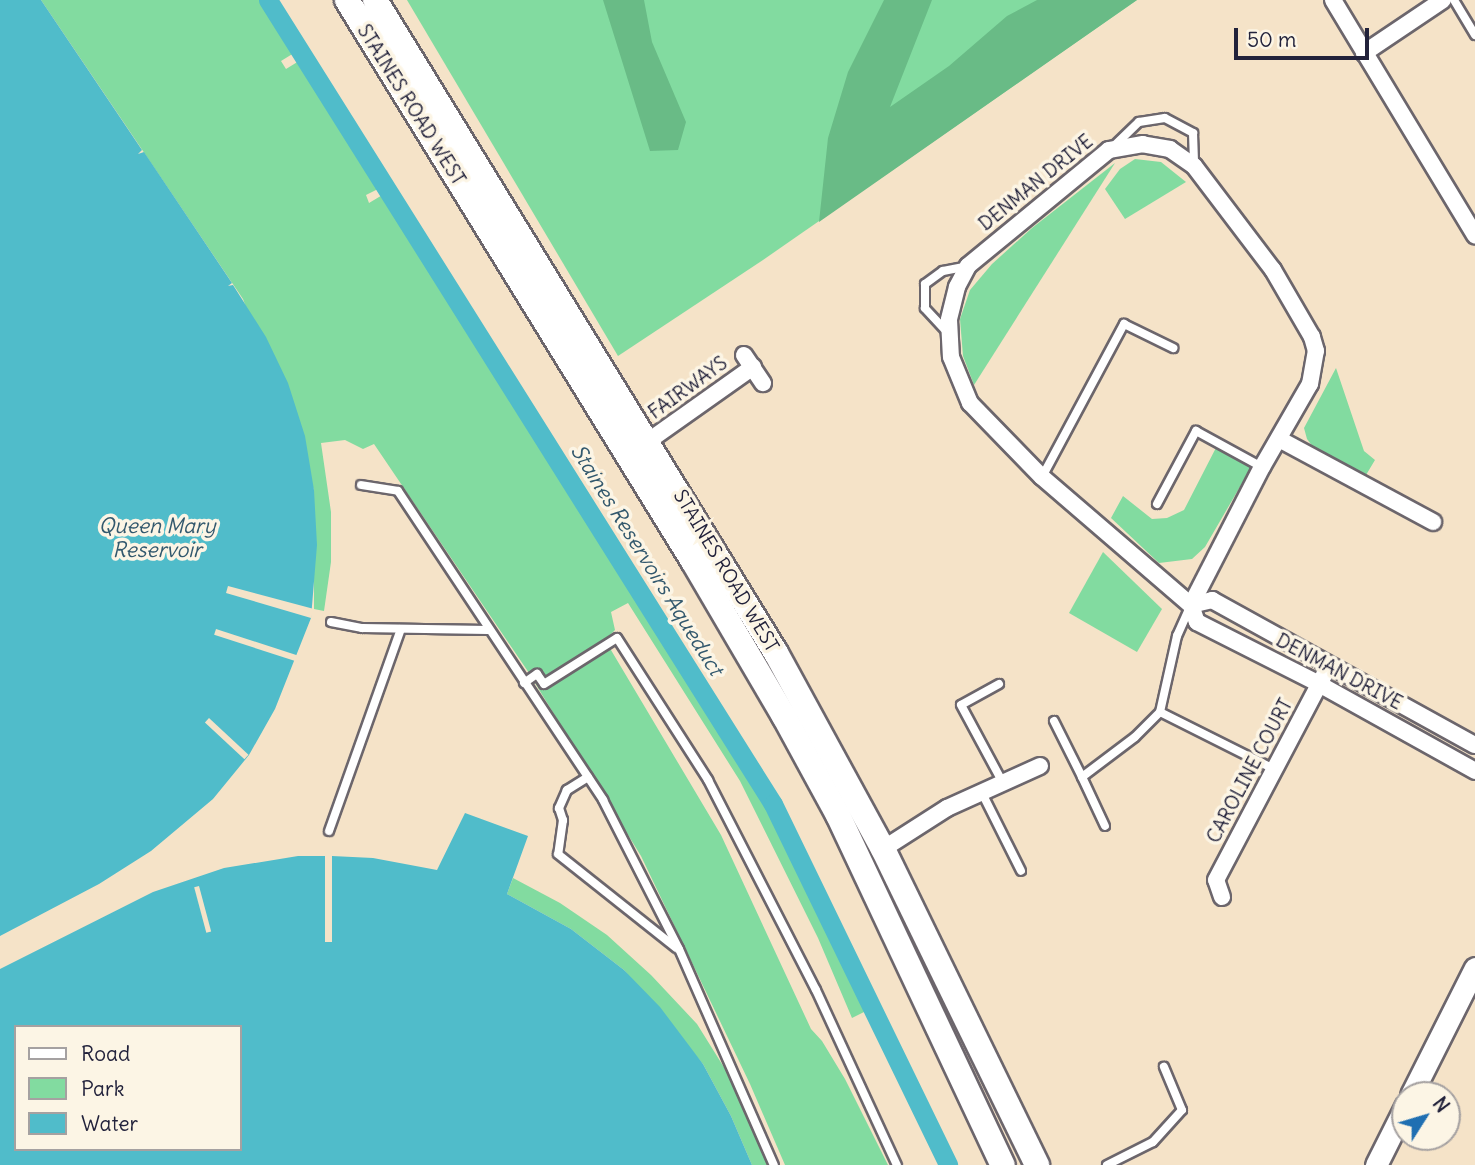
<!DOCTYPE html>
<style>
body{margin:0}
#map{position:relative;width:1475px;height:1165px;overflow:hidden;background:#f5e3c8;font-family:Delius,sans-serif}
div>[style]{position:absolute}
[style*='--x']{left:calc(var(--x)*1px);top:calc(var(--y)*1px);width:calc(var(--w)*1px);rotate:calc(var(--a)*1deg)}
.green>*{inset:0;background:#82dba0}
.forest>*{inset:0;background:#69bb86}
.water>*{inset:0;background:#50bcca}
.pier>*{inset:0;background:#f5e3c8;transform-origin:0 0}
.canal>*{height:19px;margin:-9.5px;padding:0 9.5px;transform-origin:9.5px;border-radius:9.5px;background:#50bcca}
.roads{filter:drop-shadow(2px 0 #6c666c) drop-shadow(-2px 0 #6c666c) drop-shadow(0 2px #6c666c) drop-shadow(0 -2px #6c666c)}
.service>*{height:8px;margin:-4px;padding:0 4px;transform-origin:4px;border-radius:4px;background:#fff}
.minor>*{height:16px;margin:-8px;padding:0 8px;transform-origin:8px;border-radius:8px;background:#fff}
.secondary>*{height:21px;margin:-10.5px;padding:0 10.5px;transform-origin:10.5px;border-radius:10.5px;background:#fff}
.trunk>*{height:24px;margin:-12px;padding:0 12px;transform-origin:12px;border-radius:12px;background:#fff}
span{translate:-50% -50%;white-space:nowrap;text-align:center;line-height:1.15;-webkit-text-stroke:7px #fcf5e5;paint-order:stroke}
.street-label{font-size:19px;color:#22223b}
.water-label{font-size:21px;color:#32586d;font-style:italic}
.legend{position:absolute;left:14px;top:1025px;width:228px;height:126px;box-sizing:border-box;background:#fcf5e5;border:2px solid #a5a1a1;margin:0;padding:9px 12px;list-style:none;font-size:21px;color:#22223b}
.legend li{display:flex;align-items:center;gap:14px;height:35px}
.legend b{width:35px;border:2px solid #a5a1a1}
.north{position:absolute;left:1391px;top:1081px;width:70px;height:70px;box-sizing:border-box;background:#fcf5e5;border:2px solid #a5a1a1;border-radius:50%;rotate:53deg;font-size:19px;font-weight:700;line-height:28px;text-align:center;color:#22223b}
.north::after{content:'';display:block;margin:auto;width:24px;height:32px;background:#1f6fb2;clip-path:polygon(50% 0,100% 100%,50% 72%,0 100%)}
.scale{position:absolute;left:1234px;top:28px;width:135px;height:32px;box-sizing:border-box;border:4px solid #22223b;border-top:0;padding-left:9px;font-size:21px;line-height:24px;white-space:nowrap;color:#22223b;-webkit-text-stroke:5px #fcf5e5;paint-order:stroke}
</style>
<div id="map">
<div class="green">
<i style="clip-path:polygon(41px 0,261px 0,294px 53px,281px 61px,286px 69px,299px 61px,380px 188px,366px 195px,369px 203px,384px 194px,765px 803px,866px 1011px,852px 1018px,818px 938px,740px 781px,628px 603px,611px 612px,615px 630px,605px 640px,721px 835px,811px 1029px,822px 1041px,845px 1079px,888px 1165px,785px 1165px,750px 1084px,641px 856px,527px 670px,374px 444px,363px 449px,345px 440px,321px 443px,331px 512px,331px 562px,324px 611px,314px 609px,314px 490px,243px 299px)"></i>
<i style="clip-path:polygon(407px 0,1137px 0,763px 260px,618px 356px)"></i>
<i style="clip-path:polygon(1135px 159px,1161px 162px,1186px 182px,1125px 219px,1105px 189px,1120px 169px)"></i>
<i style="clip-path:polygon(1115px 163px,974px 385px,963px 356px,960px 319px,970px 290px,992px 264px,1032px 228px)"></i>
<i style="clip-path:polygon(1336px 368px,1364px 451px,1375px 460px,1366px 475px,1313px 447px,1307px 439px,1304px 428px)"></i>
<i style="clip-path:polygon(1221px 438px,1252px 466px,1205px 547px,1192px 559px,1159px 563px,1111px 518px,1123px 496px,1152px 519px,1167px 518px,1184px 510px)"></i>
<i style="clip-path:polygon(1103px 552px,1162px 609px,1137px 652px,1069px 613px)"></i>
<i style="clip-path:polygon(513px 878px,560px 903px,607px 935px,651px 975px,697px 1024px,735px 1085px,770px 1165px,752px 1165px,731px 1116px,703px 1064px,624px 970px,571px 929px,507px 894px)"></i>
</div>
<div class="forest">
<i style="clip-path:polygon(603px 0,644px 0,652px 42px,686px 122px,678px 150px,650px 151px)"></i>
<i style="clip-path:polygon(884px 0,932px 0,890px 107px,949px 66px,1007px 16px,1037px 0,1137px 0,819px 222px,828px 138px,848px 72px)"></i>
</div>
<div class="water">
<i style="clip-path:polygon(0 0,41px 0,142px 150px,138px 154px,144px 152px,232px 283px,228px 286px,233px 285px,266px 337px,288px 383px,305px 436px,314px 490px,317px 545px,311px 618px,275px 709px,249px 755px,213px 799px,151px 851px,99px 884px,0 936px)"></i>
<i style="clip-path:polygon(evenodd,465px 813px,528px 836px,507px 894px,571px 929px,624px 970px,660px 1007px,703px 1064px,731px 1116px,752px 1165px,0 1165px,0 969px,153px 892px,224px 868px,298px 856px,332px 856px,373px 858px,437px 870px,465px 813px,16px 1027px,240px 1027px,240px 1149px,16px 1149px,16px 1027px)"></i>
</div>
<div class="pier">
<i style="clip-path:polygon(228px 586px,314px 609px,311px 618px,226px 593px)"></i>
<i style="left:216px;top:629px;width:86px;height:6px;rotate:18deg"></i>
<i style="left:209px;top:718px;width:54px;height:6px;rotate:43deg"></i>
<i style="left:325px;top:856px;width:7px;height:86px"></i>
<i style="left:199px;top:886px;width:47px;height:5px;rotate:75deg"></i>
</div>
<div class="canal">
<i style="--x:268;--y:0;--w:949;--a:57.87"></i>
<i style="--x:773;--y:804;--w:401;--a:64.1"></i>
</div>
<div class="roads">
<div class="service">
<i style="--x:1454;--y:0;--w:41;--a:59"></i>
<i style="--x:1113;--y:147;--w:36;--a:-44"></i>
<i style="--x:1139;--y:122;--w:26;--a:-9"></i>
<i style="--x:1165;--y:118;--w:32;--a:28"></i>
<i style="--x:1193;--y:133;--w:33;--a:88"></i>
<i style="--x:948;--y:333;--w:34;--a:-133"></i>
<i style="--x:925;--y:308;--w:24;--a:-90"></i>
<i style="--x:925;--y:284;--w:22;--a:-36"></i>
<i style="--x:943;--y:271;--w:25;--a:-11"></i>
<i style="--x:1042;--y:477;--w:174;--a:-61.8"></i>
<i style="--x:1124;--y:324;--w:55;--a:26.1"></i>
<i style="--x:361;--y:485;--w:37;--a:9"></i>
<i style="--x:398;--y:491;--w:371;--a:56.4"></i>
<i style="--x:603;--y:800;--w:167;--a:63"></i>
<i style="--x:679;--y:949;--w:236;--a:66.3"></i>
<i style="--x:1157;--y:504;--w:83;--a:-61.9"></i>
<i style="--x:1196;--y:431;--w:75;--a:28.6"></i>
<i style="--x:331;--y:622;--w:32;--a:11"></i>
<i style="--x:362;--y:628;--w:126;--a:0.9"></i>
<i style="--x:524;--y:683;--w:16;--a:-35"></i>
<i style="--x:537;--y:674;--w:12;--a:55"></i>
<i style="--x:544;--y:684;--w:86;--a:-32.2"></i>
<i style="--x:617;--y:638;--w:169;--a:57.3"></i>
<i style="--x:708;--y:780;--w:236;--a:62.8"></i>
<i style="--x:816;--y:990;--w:193;--a:65.2"></i>
<i style="--x:999;--y:684;--w:43;--a:151.1"></i>
<i style="--x:961;--y:705;--w:89;--a:61.7"></i>
<i style="--x:1160;--y:712;--w:127;--a:26.6"></i>
<i style="--x:1054;--y:721;--w:63;--a:63.4"></i>
<i style="--x:1082;--y:777;--w:66;--a:-37"></i>
<i style="--x:1135;--y:737;--w:35;--a:-45"></i>
<i style="--x:1160;--y:712;--w:78;--a:-77.4"></i>
<i style="--x:1177;--y:636;--w:32;--a:-66"></i>
<i style="--x:588;--y:777;--w:25;--a:148"></i>
<i style="--x:567;--y:790;--w:20;--a:114"></i>
<i style="--x:559;--y:808;--w:13;--a:72"></i>
<i style="--x:563;--y:820;--w:34;--a:98"></i>
<i style="--x:558;--y:854;--w:151;--a:38.5"></i>
<i style="--x:1082;--y:777;--w:54;--a:64.9"></i>
<i style="--x:982;--y:793;--w:87;--a:63.4"></i>
<i style="--x:329;--y:831;--w:214;--a:-70.4"></i>
<i style="--x:1107;--y:1165;--w:51;--a:-26.6"></i>
<i style="--x:1153;--y:1142;--w:43;--a:-47.8"></i>
<i style="--x:1182;--y:1110;--w:47;--a:-112.7"></i>
</div>
<div class="minor">
<i style="--x:1333;--y:0;--w:275;--a:58.9"></i>
<i style="--x:1364;--y:53;--w:95;--a:-33.9"></i>
<i style="--x:744;--y:355;--w:34;--a:56"></i>
<i style="--x:1279;--y:439;--w:175;--a:28.3"></i>
<i style="--x:647;--y:442;--w:130;--a:-35.3"></i>
<i style="--x:1191;--y:605;--w:155;--a:-62.8"></i>
<i style="--x:1262;--y:467;--w:96;--a:-60"></i>
<i style="--x:1310;--y:384;--w:34;--a:-80"></i>
<i style="--x:1316;--y:351;--w:15;--a:-106"></i>
<i style="--x:1312;--y:337;--w:78;--a:-120.2"></i>
<i style="--x:1273;--y:270;--w:131;--a:-127.2"></i>
<i style="--x:1194;--y:166;--w:29;--a:-145"></i>
<i style="--x:1170;--y:149;--w:27;--a:-170"></i>
<i style="--x:1143;--y:144;--w:35;--a:170"></i>
<i style="--x:1109;--y:150;--w:183;--a:140.6"></i>
<i style="--x:968;--y:266;--w:24;--a:118"></i>
<i style="--x:957;--y:287;--w:34;--a:104"></i>
<i style="--x:949;--y:320;--w:37;--a:87"></i>
<i style="--x:951;--y:357;--w:50;--a:67.6"></i>
<i style="--x:970;--y:403;--w:103;--a:45.8"></i>
<i style="--x:1042;--y:477;--w:196;--a:40.7"></i>
<i style="--x:1191;--y:605;--w:18;--a:71"></i>
<i style="--x:1197;--y:622;--w:137;--a:26.9"></i>
<i style="--x:1319;--y:684;--w:179;--a:29.1"></i>
<i style="--x:1191;--y:605;--w:22;--a:-13"></i>
<i style="--x:1212;--y:600;--w:300;--a:28.9"></i>
<i style="--x:883;--y:849;--w:76;--a:-32.6"></i>
<i style="--x:947;--y:808;--w:102;--a:-24.3"></i>
<i style="--x:1222;--y:897;--w:18;--a:-109"></i>
<i style="--x:1216;--y:880;--w:232;--a:-62.2"></i>
</div>
<div class="secondary">
<i style="--x:1411;--y:1095;--w:142;--a:-63.3"></i>
<i style="--x:1376;--y:1165;--w:65;--a:-63.4"></i>
</div>
<div class="trunk">
<i style="--x:347;--y:0;--w:659;--a:58.34"></i>
<i style="--x:693;--y:561;--w:180;--a:59.6"></i>
<i style="--x:784;--y:716;--w:113;--a:61.4"></i>
<i style="--x:838;--y:815;--w:387;--a:64.8"></i>
<i style="--x:375;--y:0;--w:766;--a:58.45"></i>
<i style="--x:776;--y:653;--w:223;--a:61.4"></i>
<i style="--x:883;--y:849;--w:352;--a:64"></i>
</div>
</div>
<div class="street-label">
<span style="left:411px;top:105px;rotate:58deg">STAINES ROAD WEST</span>
<span style="left:1036px;top:183px;rotate:-39deg">DENMAN DRIVE</span>
<span style="left:688px;top:388px;rotate:-36deg">FAIRWAYS</span>
<span style="left:726px;top:571px;rotate:59deg">STAINES ROAD WEST</span>
<span style="left:1339px;top:672px;rotate:28deg">DENMAN DRIVE</span>
<span style="left:1250px;top:771px;rotate:-62deg">CAROLINE COURT</span>
</div>
<div class="water-label">
<span style="left:157px;top:538px">Queen Mary<br>Reservoir</span>
<span style="left:647px;top:560px;rotate:58deg">Staines Reservoirs Aqueduct</span>
</div>
<ul class="legend">
<li><b style="height:9px;background:#fff"></b>Road</li>
<li><b style="height:19px;background:#82dba0"></b>Park</li>
<li><b style="height:19px;background:#50bcca"></b>Water</li>
</ul>
<div class="north">N</div>
<div class="scale">50 m</div>
</div>
